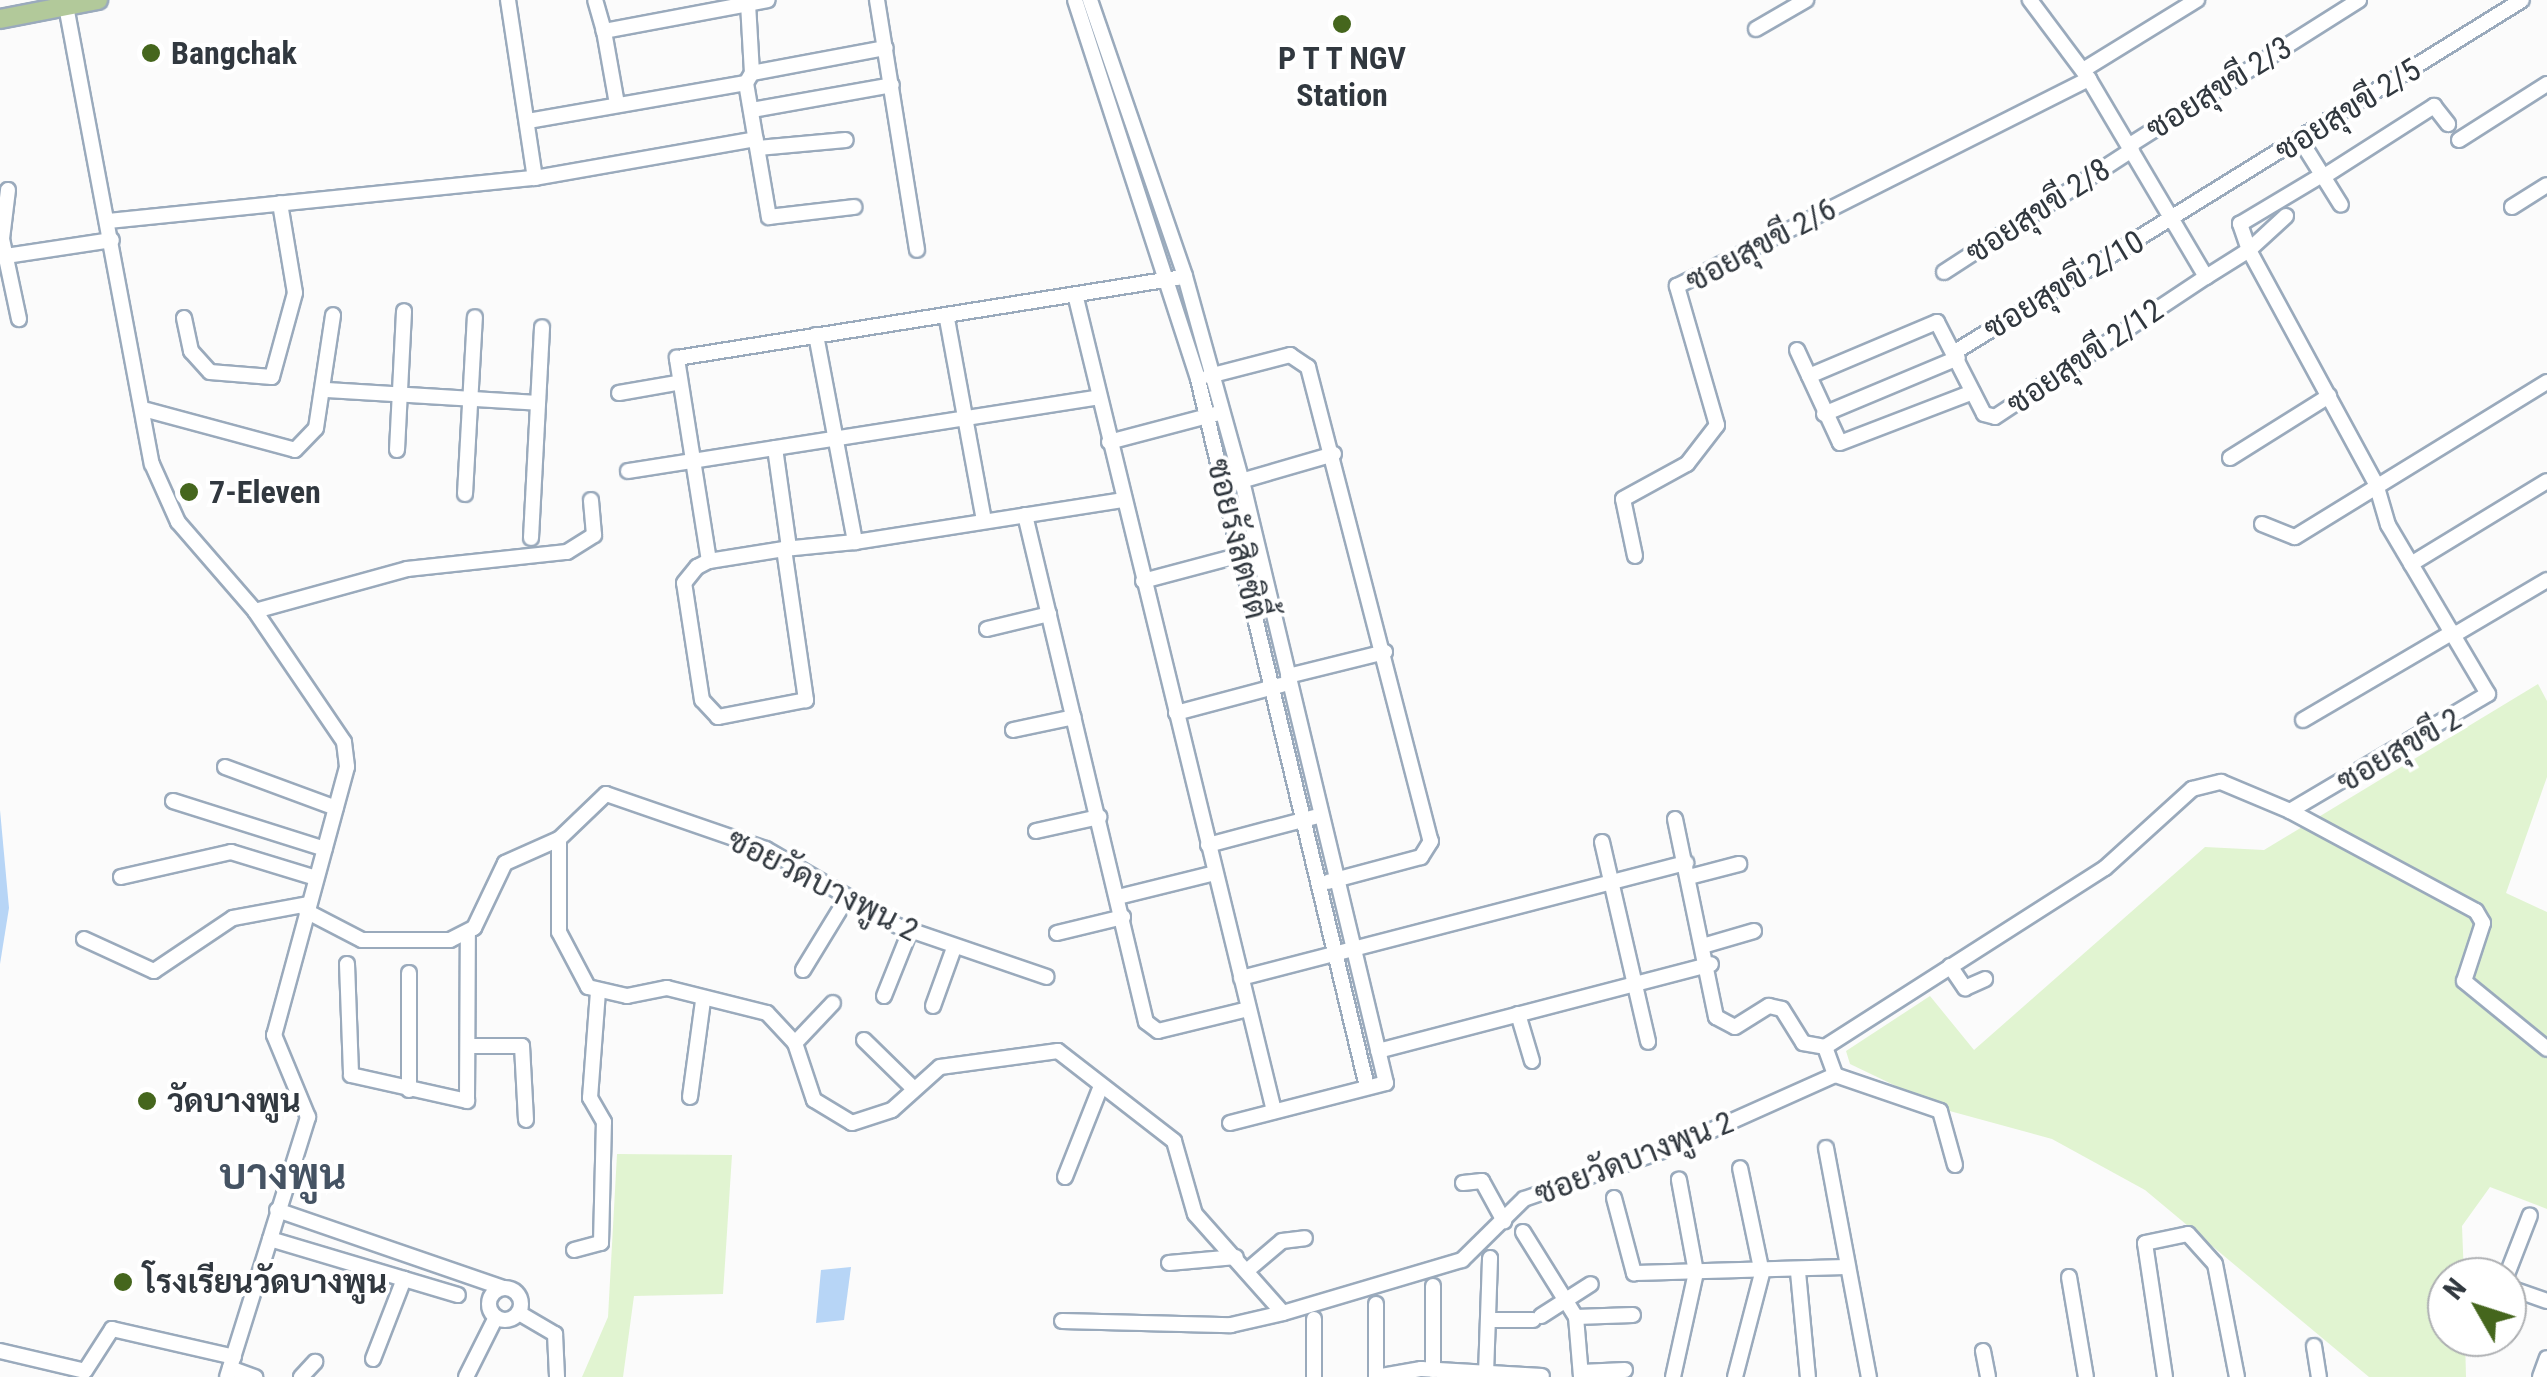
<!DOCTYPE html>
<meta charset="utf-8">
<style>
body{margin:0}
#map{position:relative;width:2547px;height:1377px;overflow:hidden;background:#fbfbfb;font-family:"Roboto Condensed",Sarabun,sans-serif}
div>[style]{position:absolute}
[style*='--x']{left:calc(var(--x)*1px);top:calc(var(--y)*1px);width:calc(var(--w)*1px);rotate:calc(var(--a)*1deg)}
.green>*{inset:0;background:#e1f4d1}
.water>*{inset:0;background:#b7d5f6}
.roads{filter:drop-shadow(2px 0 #9aaabc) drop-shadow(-2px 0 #9aaabc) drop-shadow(0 2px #9aaabc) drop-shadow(0 -2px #9aaabc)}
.minor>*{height:14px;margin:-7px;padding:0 7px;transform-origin:7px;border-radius:7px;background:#fff}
.minor>.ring{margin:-7px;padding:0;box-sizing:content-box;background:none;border:14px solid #fff;border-radius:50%}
.major>*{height:18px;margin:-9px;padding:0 9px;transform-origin:9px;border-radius:9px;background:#b2c99a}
.dots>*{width:28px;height:28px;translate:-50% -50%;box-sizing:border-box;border:5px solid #fff;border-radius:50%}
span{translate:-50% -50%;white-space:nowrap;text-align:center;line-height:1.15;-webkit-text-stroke:8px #fff;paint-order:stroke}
.poi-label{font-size:32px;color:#31383f;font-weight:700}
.left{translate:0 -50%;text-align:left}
.street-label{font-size:32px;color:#31383f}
.district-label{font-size:42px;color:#455363;font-weight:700}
.north{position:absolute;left:2427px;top:1257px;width:100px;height:100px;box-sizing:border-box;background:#fff;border:2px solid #adafb2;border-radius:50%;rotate:309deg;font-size:28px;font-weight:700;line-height:40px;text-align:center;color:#31383f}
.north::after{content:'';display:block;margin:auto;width:35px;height:45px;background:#45661d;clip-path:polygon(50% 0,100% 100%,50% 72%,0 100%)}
</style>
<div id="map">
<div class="green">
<i style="clip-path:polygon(2538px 684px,2547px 701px,2547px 777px,2506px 893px,2547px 912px,2547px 1209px,2490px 1187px,2462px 1226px,2464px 1277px,2447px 1277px,2447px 1337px,2465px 1337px,2466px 1377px,2369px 1377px,2145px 1190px,2052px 1139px,1946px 1110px,1850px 1064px,1846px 1051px,1930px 996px,1974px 1050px,2205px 847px,2264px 850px)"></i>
<i style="clip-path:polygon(617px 1154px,732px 1155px,723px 1294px,634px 1296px,623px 1377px,582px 1377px,608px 1317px)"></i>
</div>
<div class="water">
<i style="clip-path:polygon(0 810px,9px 908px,0 964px)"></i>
<i style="clip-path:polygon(851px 1267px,844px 1320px,816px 1323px,821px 1270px)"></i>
</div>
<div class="roads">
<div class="minor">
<i style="--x:508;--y:0;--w:180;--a:81.4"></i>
<i style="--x:877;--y:0;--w:253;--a:80.9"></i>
<i style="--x:1075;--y:0;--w:398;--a:72"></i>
<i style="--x:1198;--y:379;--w:728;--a:76.57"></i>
<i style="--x:1090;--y:0;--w:292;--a:71"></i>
<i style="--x:1185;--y:276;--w:213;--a:74.5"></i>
<i style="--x:1242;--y:481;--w:619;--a:76.55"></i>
<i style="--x:1386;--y:1083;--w:161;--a:165.6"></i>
<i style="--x:748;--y:4;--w:20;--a:-11"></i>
<i style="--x:66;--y:6;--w:466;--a:79.4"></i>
<i style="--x:152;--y:464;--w:64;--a:65.9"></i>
<i style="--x:178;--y:522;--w:118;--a:49.1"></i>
<i style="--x:255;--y:611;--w:158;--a:55.8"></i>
<i style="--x:344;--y:742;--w:25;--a:83"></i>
<i style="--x:347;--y:767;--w:278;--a:105.2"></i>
<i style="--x:274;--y:1035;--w:89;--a:67.5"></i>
<i style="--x:308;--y:1117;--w:272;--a:107.3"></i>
<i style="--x:1756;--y:29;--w:58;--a:-30.1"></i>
<i style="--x:604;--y:31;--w:74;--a:79.9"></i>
<i style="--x:2083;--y:70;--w:134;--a:-31.6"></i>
<i style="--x:752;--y:73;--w:136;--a:-10.6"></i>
<i style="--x:746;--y:83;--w:136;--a:80.3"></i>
<i style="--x:769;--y:217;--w:86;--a:-6.7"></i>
<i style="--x:752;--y:110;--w:142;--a:-10.1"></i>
<i style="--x:528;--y:121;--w:221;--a:-9.9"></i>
<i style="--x:746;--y:83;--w:12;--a:-59"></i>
<i style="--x:752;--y:73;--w:69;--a:-93.3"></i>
<i style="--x:748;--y:4;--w:147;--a:169.4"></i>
<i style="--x:604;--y:31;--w:32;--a:-106"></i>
<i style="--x:2459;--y:140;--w:104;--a:-32.5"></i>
<i style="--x:2301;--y:141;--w:75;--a:58"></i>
<i style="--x:2130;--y:145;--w:271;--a:-32.3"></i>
<i style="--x:758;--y:148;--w:88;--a:-5.2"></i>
<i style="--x:2323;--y:177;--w:132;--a:-32.6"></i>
<i style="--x:2434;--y:106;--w:23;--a:52"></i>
<i style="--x:8;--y:190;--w:49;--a:97"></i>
<i style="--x:2;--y:239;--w:82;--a:78"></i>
<i style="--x:2512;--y:207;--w:41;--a:-32.2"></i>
<i style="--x:2286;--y:216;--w:50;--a:137.4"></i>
<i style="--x:2249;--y:250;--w:28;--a:-109"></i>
<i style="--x:2240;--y:224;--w:96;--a:-30.9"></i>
<i style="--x:108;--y:221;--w:429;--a:-5.8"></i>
<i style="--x:535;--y:178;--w:224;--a:-10"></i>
<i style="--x:6;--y:256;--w:107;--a:-8.6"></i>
<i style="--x:1944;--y:272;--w:224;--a:-33"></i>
<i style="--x:1076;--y:298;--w:837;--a:76.31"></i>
<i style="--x:184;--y:318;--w:34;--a:78"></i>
<i style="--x:191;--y:351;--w:28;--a:48"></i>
<i style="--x:210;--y:372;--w:62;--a:4.6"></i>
<i style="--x:272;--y:377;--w:87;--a:-74.7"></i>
<i style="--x:295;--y:293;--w:91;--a:-99.5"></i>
<i style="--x:947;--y:319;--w:205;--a:79.6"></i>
<i style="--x:816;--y:335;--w:211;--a:79.3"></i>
<i style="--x:1797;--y:350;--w:102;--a:65.2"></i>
<i style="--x:1840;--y:443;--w:142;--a:-21"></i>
<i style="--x:1955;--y:352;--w:667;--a:-31.83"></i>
<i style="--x:1209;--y:376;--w:84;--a:-14.5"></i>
<i style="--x:1290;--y:355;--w:22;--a:34"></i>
<i style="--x:1308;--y:367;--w:490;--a:75.5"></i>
<i style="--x:1431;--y:841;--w:19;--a:122"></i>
<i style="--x:1421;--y:857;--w:96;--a:165"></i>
<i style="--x:1809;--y:376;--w:139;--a:-22.9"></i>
<i style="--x:1937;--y:322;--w:103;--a:62.9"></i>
<i style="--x:1984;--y:414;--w:11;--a:15"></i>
<i style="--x:1995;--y:417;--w:253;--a:-33.6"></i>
<i style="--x:327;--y:390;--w:211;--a:3.5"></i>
<i style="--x:619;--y:393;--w:59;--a:-9.8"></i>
<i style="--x:147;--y:410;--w:153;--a:15.1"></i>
<i style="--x:295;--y:450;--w:30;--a:-46"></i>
<i style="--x:316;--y:428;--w:114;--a:-81.4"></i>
<i style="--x:1824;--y:414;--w:145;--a:-22.7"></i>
<i style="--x:1109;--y:442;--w:110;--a:-14.8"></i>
<i style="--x:775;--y:448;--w:101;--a:82"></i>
<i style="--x:397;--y:450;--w:139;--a:-87.1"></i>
<i style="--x:2230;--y:458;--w:117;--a:-32.1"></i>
<i style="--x:628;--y:471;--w:477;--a:-8.9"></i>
<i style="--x:1234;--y:483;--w:104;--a:-16.2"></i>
<i style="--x:465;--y:494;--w:177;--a:-86.8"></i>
<i style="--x:1025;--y:515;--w:521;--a:76.58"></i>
<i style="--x:1146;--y:1022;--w:15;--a:37"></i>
<i style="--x:1158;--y:1031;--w:93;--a:-13.7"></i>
<i style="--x:2262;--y:524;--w:35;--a:22"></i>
<i style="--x:2295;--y:537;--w:296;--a:-31.6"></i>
<i style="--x:531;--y:538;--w:211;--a:-87"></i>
<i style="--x:784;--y:549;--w:153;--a:81.7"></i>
<i style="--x:806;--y:700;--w:90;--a:169.1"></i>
<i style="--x:718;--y:717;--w:23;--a:-133"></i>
<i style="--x:702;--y:700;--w:118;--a:-98.7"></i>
<i style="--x:684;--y:583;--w:21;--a:-51"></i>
<i style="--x:697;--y:567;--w:13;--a:-27"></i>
<i style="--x:709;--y:561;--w:76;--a:-9.1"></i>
<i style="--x:784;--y:549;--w:71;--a:-5.6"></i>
<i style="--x:855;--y:542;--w:270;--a:-8.9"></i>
<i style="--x:1635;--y:556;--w:58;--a:-101.9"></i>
<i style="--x:1623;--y:499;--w:73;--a:-28.7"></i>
<i style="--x:1687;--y:464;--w:49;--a:-52.4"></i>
<i style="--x:1717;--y:425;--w:145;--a:-106.1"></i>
<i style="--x:1677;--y:286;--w:461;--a:-26.7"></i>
<i style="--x:709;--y:561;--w:206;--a:-99"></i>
<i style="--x:677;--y:358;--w:506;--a:-9.09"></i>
<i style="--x:2411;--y:564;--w:159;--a:-31.4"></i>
<i style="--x:1143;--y:581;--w:109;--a:-14.9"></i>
<i style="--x:255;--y:611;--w:158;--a:-15.4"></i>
<i style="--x:407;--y:569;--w:161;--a:-6.1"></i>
<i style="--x:567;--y:552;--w:32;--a:-32"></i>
<i style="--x:594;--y:535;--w:35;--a:-95"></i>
<i style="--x:987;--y:629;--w:64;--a:-13.6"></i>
<i style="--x:2454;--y:635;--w:108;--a:-30.6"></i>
<i style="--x:1288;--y:676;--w:100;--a:-13.9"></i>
<i style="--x:1176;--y:713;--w:109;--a:-14.9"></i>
<i style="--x:2303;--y:720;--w:174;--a:-30.4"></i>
<i style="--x:1013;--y:730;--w:62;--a:-12"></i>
<i style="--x:225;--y:767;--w:118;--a:20.3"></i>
<i style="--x:173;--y:801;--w:159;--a:17.5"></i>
<i style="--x:2290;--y:811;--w:211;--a:28.3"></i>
<i style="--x:2476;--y:911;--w:14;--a:60"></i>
<i style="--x:2483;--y:923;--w:61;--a:108.1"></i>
<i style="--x:2464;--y:981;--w:107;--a:39.3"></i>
<i style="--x:1675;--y:819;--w:202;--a:78.3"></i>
<i style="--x:1716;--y:1017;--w:21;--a:28"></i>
<i style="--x:1735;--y:1027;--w:40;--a:-32"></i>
<i style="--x:1769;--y:1006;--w:13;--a:13"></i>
<i style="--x:1782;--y:1009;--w:40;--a:58"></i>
<i style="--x:1803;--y:1043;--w:22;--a:10"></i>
<i style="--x:1825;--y:1047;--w:332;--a:-32.6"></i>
<i style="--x:2105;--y:868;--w:118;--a:-42.2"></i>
<i style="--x:2192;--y:789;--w:30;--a:-14"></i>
<i style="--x:2221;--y:782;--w:75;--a:22.8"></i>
<i style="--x:2290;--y:811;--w:230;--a:-30.6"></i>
<i style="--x:2488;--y:694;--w:196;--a:-120.6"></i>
<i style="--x:2388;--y:525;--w:43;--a:-106.3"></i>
<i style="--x:2376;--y:484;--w:266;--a:-118.5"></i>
<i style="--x:2249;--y:250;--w:51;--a:147.9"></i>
<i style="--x:2206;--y:277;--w:230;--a:-120.6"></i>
<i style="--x:2089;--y:79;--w:99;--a:-126.8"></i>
<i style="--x:1036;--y:831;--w:65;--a:-12.5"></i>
<i style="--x:559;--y:839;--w:93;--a:90"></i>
<i style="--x:559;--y:932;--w:62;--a:62.2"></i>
<i style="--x:588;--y:987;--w:40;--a:13"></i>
<i style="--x:627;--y:996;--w:41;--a:-11.3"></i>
<i style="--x:667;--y:988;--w:103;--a:14"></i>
<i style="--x:767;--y:1013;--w:41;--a:47"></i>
<i style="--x:795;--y:1043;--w:60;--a:71.6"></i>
<i style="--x:814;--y:1100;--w:44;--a:31.2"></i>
<i style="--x:852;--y:1123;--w:42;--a:-18"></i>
<i style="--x:892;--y:1110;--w:64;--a:-41.9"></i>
<i style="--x:940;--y:1067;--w:119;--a:-7.7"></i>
<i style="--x:1058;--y:1051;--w:147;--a:37.8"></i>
<i style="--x:1174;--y:1141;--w:76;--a:74"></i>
<i style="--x:1195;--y:1214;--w:132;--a:48.4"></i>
<i style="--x:1283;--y:1313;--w:187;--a:-16.5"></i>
<i style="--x:1462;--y:1260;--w:87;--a:-44.5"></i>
<i style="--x:1524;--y:1199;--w:159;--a:-19.1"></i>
<i style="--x:1674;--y:1147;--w:176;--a:-24.1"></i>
<i style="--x:1835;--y:1075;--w:111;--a:18.9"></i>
<i style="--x:1940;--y:1111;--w:56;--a:74.5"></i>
<i style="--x:1602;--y:842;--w:205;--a:77"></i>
<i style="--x:1208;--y:845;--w:110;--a:-14.8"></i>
<i style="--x:121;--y:877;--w:113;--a:-12.8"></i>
<i style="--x:231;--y:852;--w:89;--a:17"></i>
<i style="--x:1689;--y:877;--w:52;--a:-14.6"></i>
<i style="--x:1118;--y:897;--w:100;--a:-13.9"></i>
<i style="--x:306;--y:911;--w:63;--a:27.4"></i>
<i style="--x:362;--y:940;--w:88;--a:0"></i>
<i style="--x:450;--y:940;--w:27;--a:-27"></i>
<i style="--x:474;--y:928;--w:72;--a:-64.5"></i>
<i style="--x:505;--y:863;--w:59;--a:-24"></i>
<i style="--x:559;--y:839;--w:65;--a:-43.8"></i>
<i style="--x:606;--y:794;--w:169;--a:19"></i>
<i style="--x:766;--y:849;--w:153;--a:30.3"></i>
<i style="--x:898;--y:926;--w:157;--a:18.9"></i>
<i style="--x:1057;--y:933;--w:68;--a:-13.6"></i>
<i style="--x:84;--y:939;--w:77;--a:24.6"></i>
<i style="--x:154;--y:971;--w:95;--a:-33.9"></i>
<i style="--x:233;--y:918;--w:76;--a:-10.6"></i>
<i style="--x:1706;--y:945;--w:50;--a:-16.3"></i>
<i style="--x:347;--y:964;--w:111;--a:87.9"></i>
<i style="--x:351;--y:1075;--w:119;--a:12.6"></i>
<i style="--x:467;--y:1101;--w:168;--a:-89.7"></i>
<i style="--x:1950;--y:966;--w:27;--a:56"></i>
<i style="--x:1965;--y:988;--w:22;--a:-24"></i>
<i style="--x:803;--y:970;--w:84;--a:-58.6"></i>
<i style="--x:1241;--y:978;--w:460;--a:-14.5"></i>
<i style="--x:884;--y:996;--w:70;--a:-68.2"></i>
<i style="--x:933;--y:1006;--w:62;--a:-70.1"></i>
<i style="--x:1518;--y:1014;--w:49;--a:73.4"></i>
<i style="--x:864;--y:1040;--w:69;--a:44.4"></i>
<i style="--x:795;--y:1043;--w:55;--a:-46.5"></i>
<i style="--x:471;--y:1046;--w:51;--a:0"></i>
<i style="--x:522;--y:1046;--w:74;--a:86.9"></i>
<i style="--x:1825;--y:1047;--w:30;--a:70"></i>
<i style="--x:1378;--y:1051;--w:344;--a:-14.6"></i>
<i style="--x:409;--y:1090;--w:117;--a:-90"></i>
<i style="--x:690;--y:1097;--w:97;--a:-82.3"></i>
<i style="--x:1826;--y:1148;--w:233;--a:79.4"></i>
<i style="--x:1065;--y:1177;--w:98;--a:-68.4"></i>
<i style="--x:1463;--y:1183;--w:19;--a:-6"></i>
<i style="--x:1482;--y:1181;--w:46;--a:61.2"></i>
<i style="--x:1614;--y:1198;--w:78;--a:75.1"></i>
<i style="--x:1634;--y:1273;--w:213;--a:-1.6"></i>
<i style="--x:277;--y:1210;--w:239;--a:19"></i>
<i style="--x:1523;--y:1232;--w:100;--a:58.1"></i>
<i style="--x:1576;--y:1317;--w:60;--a:85.2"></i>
<i style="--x:270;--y:1239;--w:196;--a:16.6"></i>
<i style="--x:574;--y:1250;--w:28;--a:-15"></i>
<i style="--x:601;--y:1243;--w:121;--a:-88.6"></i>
<i style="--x:604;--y:1122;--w:28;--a:-120"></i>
<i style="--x:590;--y:1098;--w:107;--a:-85.7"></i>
<i style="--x:1169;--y:1263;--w:67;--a:-5.1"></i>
<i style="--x:1249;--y:1269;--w:43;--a:-40.3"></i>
<i style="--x:1282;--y:1241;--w:23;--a:-7"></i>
<i style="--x:1798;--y:1272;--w:105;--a:84.6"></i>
<i style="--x:2069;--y:1277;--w:101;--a:80.4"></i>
<i style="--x:2506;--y:1277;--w:66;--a:-68.8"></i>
<i style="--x:2507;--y:1287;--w:42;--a:19.3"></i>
<i class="ring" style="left:489px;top:1288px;width:18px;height:18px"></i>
<i style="--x:1376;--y:1304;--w:73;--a:90"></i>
<i style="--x:519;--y:1313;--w:42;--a:30.3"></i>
<i style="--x:555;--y:1334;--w:43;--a:87.3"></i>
<i style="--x:1541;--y:1316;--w:59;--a:-32.6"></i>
<i style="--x:1576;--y:1317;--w:57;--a:-2"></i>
<i style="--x:1488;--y:1320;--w:45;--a:0"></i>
<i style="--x:1062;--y:1321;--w:169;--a:1.4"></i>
<i style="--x:1231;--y:1325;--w:53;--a:-13"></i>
<i style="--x:2481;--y:1345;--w:9;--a:-69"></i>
<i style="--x:2314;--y:1346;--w:31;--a:81"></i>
<i style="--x:0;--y:1351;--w:87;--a:13.2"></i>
<i style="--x:85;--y:1371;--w:50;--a:-57.3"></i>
<i style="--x:112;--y:1329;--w:125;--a:12.9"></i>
<i style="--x:1983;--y:1351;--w:26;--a:79"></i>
<i style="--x:373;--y:1359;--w:86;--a:-68.8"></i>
<i style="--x:230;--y:1368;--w:27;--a:20"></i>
<i style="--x:1433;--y:1370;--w:84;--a:-90"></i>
<i style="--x:1581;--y:1372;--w:44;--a:-2.6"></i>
<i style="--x:1486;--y:1374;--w:116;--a:-88"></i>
<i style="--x:301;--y:1377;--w:21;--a:-47"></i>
<i style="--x:466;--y:1377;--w:67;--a:-63.4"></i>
<i style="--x:1314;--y:1377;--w:58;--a:-90"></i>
<i style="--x:1376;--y:1377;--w:46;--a:-10.1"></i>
<i style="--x:1421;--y:1369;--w:121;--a:3.3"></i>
<i style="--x:1673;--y:1377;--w:107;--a:-77.6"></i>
<i style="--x:1696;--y:1272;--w:94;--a:-100.5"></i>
<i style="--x:1735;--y:1377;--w:107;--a:-75.4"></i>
<i style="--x:1762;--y:1273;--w:107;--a:-101.8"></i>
<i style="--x:2165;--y:1377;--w:135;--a:-98.5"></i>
<i style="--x:2145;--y:1243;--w:44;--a:-11.8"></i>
<i style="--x:2188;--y:1234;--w:40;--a:48"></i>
<i style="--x:2215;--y:1264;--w:115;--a:79"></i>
<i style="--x:2540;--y:1377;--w:20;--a:-70"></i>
</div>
<div class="major">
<i style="--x:0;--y:19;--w:100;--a:-11"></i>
</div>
</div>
<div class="dots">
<i style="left:1342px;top:24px;background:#45661d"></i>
<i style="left:151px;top:53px;background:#45661d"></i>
<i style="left:189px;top:492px;background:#45661d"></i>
<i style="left:147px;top:1101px;background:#45661d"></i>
<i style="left:123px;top:1282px;background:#45661d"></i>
</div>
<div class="poi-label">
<span class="left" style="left:171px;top:53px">Bangchak</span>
<span style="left:1342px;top:77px">P T T NGV<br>Station</span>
<span class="left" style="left:209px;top:492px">7-Eleven</span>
<span class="left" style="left:167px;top:1101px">วัดบางพูน</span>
<span class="left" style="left:143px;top:1282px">โรงเรียนวัดบางพูน</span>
</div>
<div class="street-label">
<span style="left:2219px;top:88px;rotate:-32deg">ซอยสุขขี 2/3</span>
<span style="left:2348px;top:110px;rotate:-32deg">ซอยสุขขี 2/5</span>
<span style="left:2038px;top:211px;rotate:-33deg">ซอยสุขขี 2/8</span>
<span style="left:1761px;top:245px;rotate:-28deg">ซอยสุขขี 2/6</span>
<span style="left:2064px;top:285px;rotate:-31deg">ซอยสุขขี 2/10</span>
<span style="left:2085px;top:357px;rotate:-34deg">ซอยสุขขี 2/12</span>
<span style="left:1237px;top:539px;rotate:76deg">ซอยรังสิตซิตี้</span>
<span style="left:2399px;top:750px;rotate:-30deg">ซอยสุขขี 2</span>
<span style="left:823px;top:885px;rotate:27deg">ซอยวัดบางพูน 2</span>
<span style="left:1634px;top:1158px;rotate:-21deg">ซอยวัดบางพูน 2</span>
</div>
<div class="district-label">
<span style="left:283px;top:1175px">บางพูน</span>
</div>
<div class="north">N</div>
</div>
